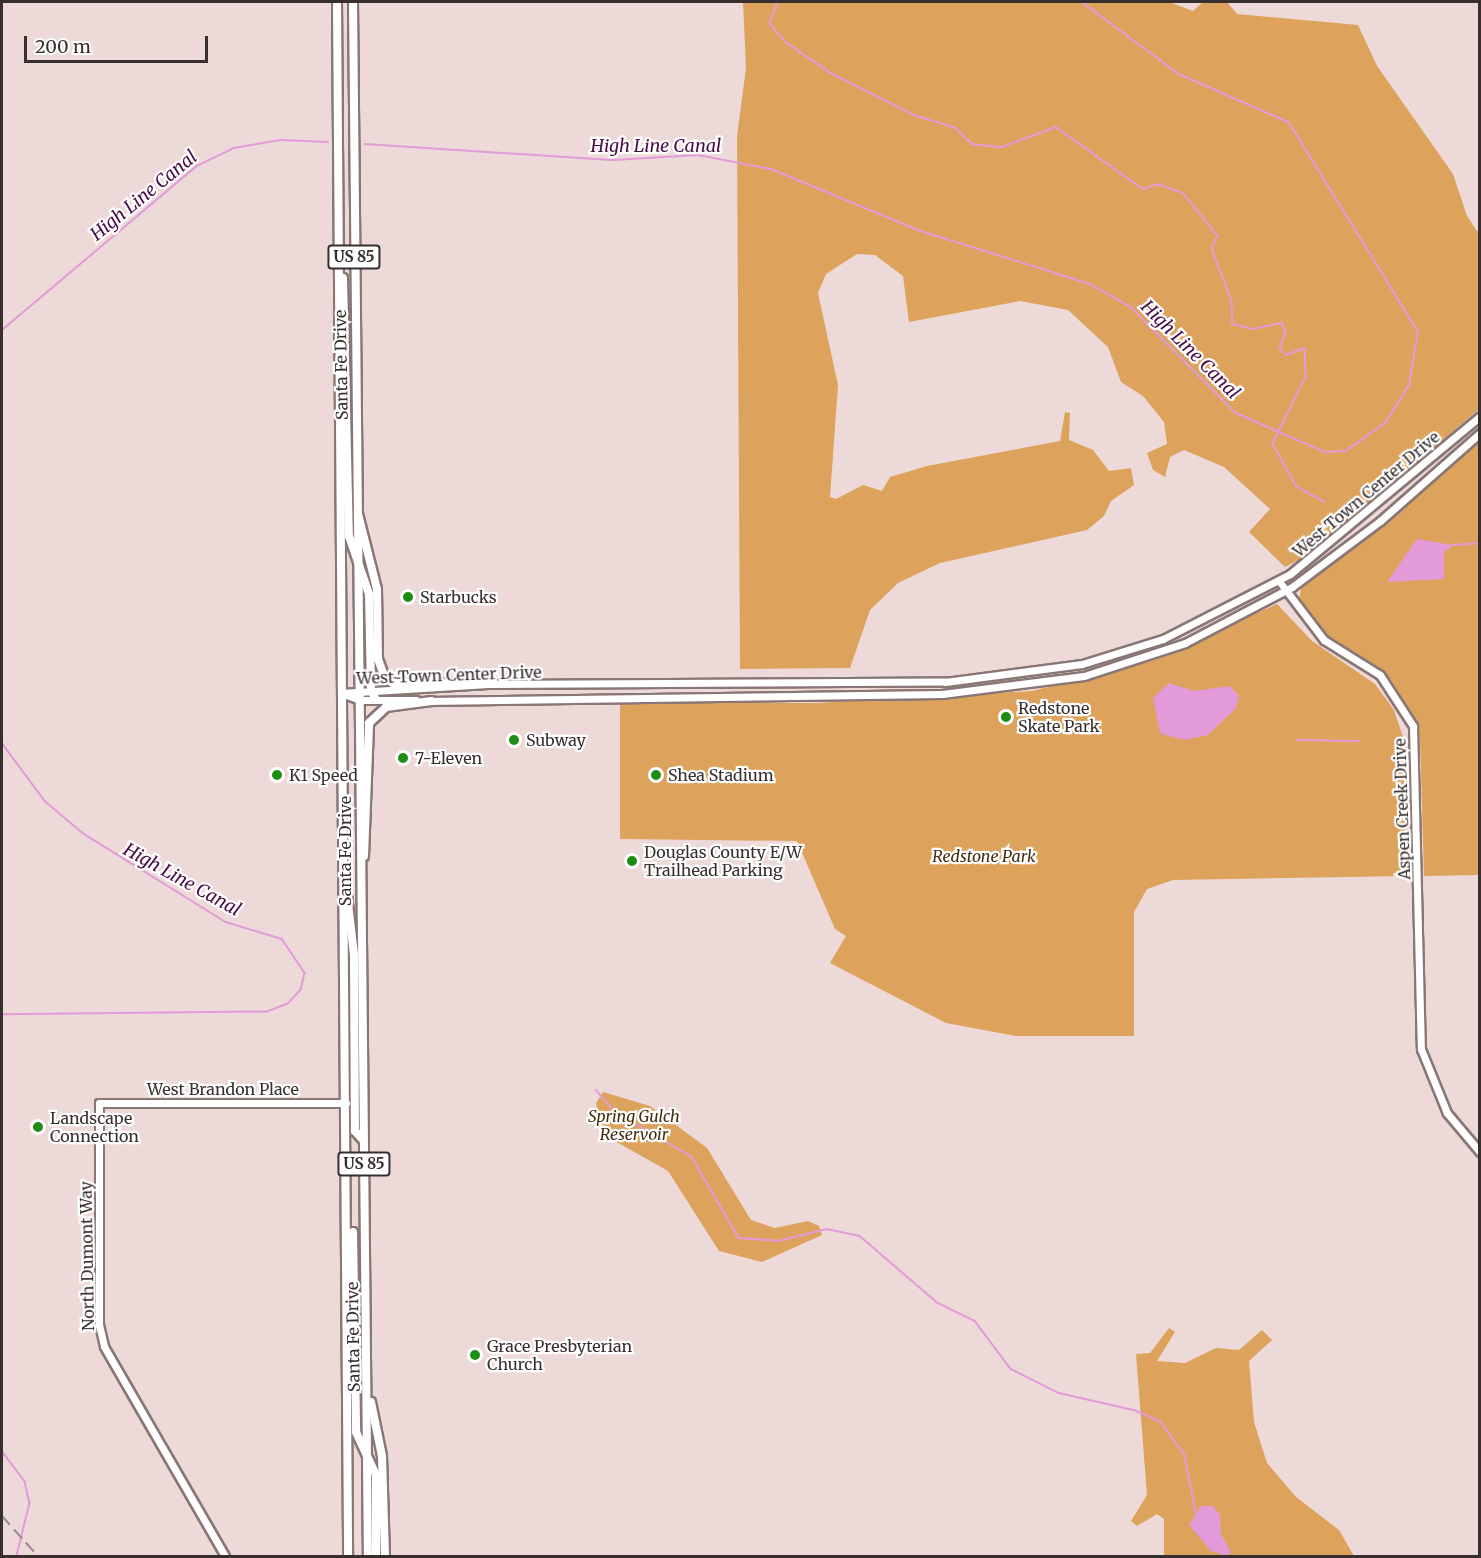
<!DOCTYPE html>
<style>
body{margin:0}
#map{position:relative;width:1481px;height:1558px;overflow:hidden;background:#edd9d8;font-family:Merriweather,serif}
div>[style]{position:absolute}
[style*='--x']{left:calc(var(--x)*1px);top:calc(var(--y)*1px);width:calc(var(--w)*1px);rotate:calc(var(--a)*1deg)}
.green>*{inset:0;background:#dda25c}
.water>*{inset:0;background:#e29bd8}
.stream>*{height:1.5px;margin:-0.75px;padding:0 0.75px;transform-origin:0.75px;border-radius:0.75px;background:#e29bd8}
.roads{filter:drop-shadow(2px 0 #897776) drop-shadow(-2px 0 #897776) drop-shadow(0 2px #897776) drop-shadow(0 -2px #897776)}
.tertiary>*{height:7px;margin:-3.5px;padding:0 3.5px;transform-origin:3.5px;border-radius:3.5px;background:#fff}
.trunk>*{height:8px;margin:-4px;padding:0 4px;transform-origin:4px;border-radius:4px;background:#fff}
.rail>*{height:1.5px;margin-top:-0.75px;transform-origin:0;background:repeating-linear-gradient(90deg,#968887 0 12px,transparent 0 18px)}
.dots>*{width:16px;height:16px;translate:-50% -50%;box-sizing:border-box;border:3px solid #fff;border-radius:50%}
span{translate:-50% -50%;white-space:nowrap;text-align:center;line-height:1.15;-webkit-text-stroke:4.5px #fff;paint-order:stroke}
.shield-label span{padding:2px 4px;background:#fff;border:2px solid;border-radius:4px;-webkit-text-stroke-width:0}
.shield-label{font-size:15px;color:#362f2e;font-weight:700}
.street-label{font-size:16px;color:#362f2e}
.poi-label{font-size:16px;color:#362f2e}
.left{translate:0 -50%;text-align:left}
.park-label{font-size:16px;color:#442b0b;font-style:italic}
.water-label{font-size:18px;color:#4a0c45;font-style:italic}
.frame{position:absolute;inset:0;border:3px solid #362f2e;pointer-events:none}
.scale{position:absolute;left:24px;top:36px;width:184px;height:27px;box-sizing:border-box;border:3px solid #362f2e;border-top:0;padding-left:8px;font-size:18px;line-height:21px;white-space:nowrap;color:#362f2e;-webkit-text-stroke:4px #fff;paint-order:stroke}
</style>
<div id="map">
<div class="green">
<i style="clip-path:polygon(743px 2px,1169px 2px,1193px 11px,1203px 2px,1227px 2px,1237px 14px,1358px 25px,1377px 66px,1453px 174px,1467px 216px,1479px 234px,1479px 409px,1308px 555px,1285px 567px,1249px 532px,1270px 509px,1224px 467px,1184px 450px,1170px 457px,1165px 477px,1153px 470px,1147px 453px,1167px 444px,1164px 422px,1143px 396px,1121px 382px,1108px 347px,1068px 310px,1020px 301px,909px 322px,903px 276px,875px 255px,857px 254px,826px 274px,818px 293px,838px 385px,830px 497px,836px 499px,863px 485px,882px 491px,890px 477px,927px 466px,1060px 441px,1065px 412px,1070px 413px,1069px 440px,1093px 450px,1109px 471px,1131px 468px,1134px 485px,1111px 501px,1104px 516px,1087px 530px,940px 563px,898px 583px,870px 610px,850px 668px,740px 669px,737px 136px,746px 68px)"></i>
<i style="clip-path:polygon(1479px 443px,1479px 875px,1424px 876px,1420px 738px,1414px 717px,1391px 680px,1322px 632px,1299px 599px,1301px 589px)"></i>
<i style="clip-path:polygon(1277px 604px,1312px 641px,1375px 684px,1394px 710px,1407px 749px,1409px 876px,1173px 880px,1147px 889px,1134px 912px,1134px 1036px,1016px 1036px,946px 1023px,830px 963px,846px 936px,835px 929px,797px 841px,620px 839px,620px 703px,818px 703px,1032px 691px,1149px 662px)"></i>
<i style="clip-path:polygon(603px 1092px,650px 1106px,707px 1148px,751px 1220px,775px 1228px,808px 1221px,819px 1226px,822px 1235px,762px 1262px,719px 1251px,668px 1171px,606px 1136px,596px 1103px)"></i>
<i style="clip-path:polygon(1169px 1328px,1175px 1332px,1157px 1361px,1185px 1363px,1216px 1348px,1239px 1350px,1262px 1330px,1272px 1340px,1249px 1361px,1254px 1422px,1267px 1463px,1296px 1497px,1339px 1530px,1354px 1556px,1164px 1556px,1164px 1519px,1157px 1514px,1137px 1526px,1131px 1521px,1147px 1495px,1136px 1354px,1150px 1353px)"></i>
</div>
<div class="water">
<i style="clip-path:polygon(1417px 539px,1453px 545px,1444px 552px,1444px 579px,1387px 582px)"></i>
<i style="clip-path:polygon(1169px 683px,1194px 691px,1230px 686px,1239px 696px,1236px 708px,1208px 735px,1185px 740px,1165px 735px,1160px 733px,1153px 698px)"></i>
<i style="clip-path:polygon(1201px 1506px,1213px 1506px,1220px 1515px,1221px 1534px,1231px 1552px,1228px 1556px,1211px 1551px,1189px 1525px)"></i>
</div>
<div class="stream">
<i style="--x:778;--y:2;--w:23;--a:110"></i>
<i style="--x:770;--y:24;--w:25;--a:48"></i>
<i style="--x:787;--y:43;--w:53;--a:34.3"></i>
<i style="--x:831;--y:73;--w:93;--a:26.8"></i>
<i style="--x:914;--y:115;--w:44;--a:17.2"></i>
<i style="--x:956;--y:128;--w:23;--a:45"></i>
<i style="--x:972;--y:144;--w:30;--a:6"></i>
<i style="--x:1002;--y:147;--w:58;--a:-20.3"></i>
<i style="--x:1056;--y:127;--w:107;--a:35.5"></i>
<i style="--x:1143;--y:189;--w:16;--a:-18"></i>
<i style="--x:1158;--y:184;--w:27;--a:20"></i>
<i style="--x:1183;--y:193;--w:55;--a:50.9"></i>
<i style="--x:1218;--y:236;--w:14;--a:115"></i>
<i style="--x:1212;--y:249;--w:56;--a:69"></i>
<i style="--x:1232;--y:301;--w:23;--a:88"></i>
<i style="--x:1233;--y:324;--w:21;--a:14"></i>
<i style="--x:1253;--y:329;--w:30;--a:-12"></i>
<i style="--x:1282;--y:323;--w:11;--a:68"></i>
<i style="--x:1286;--y:333;--w:16;--a:112"></i>
<i style="--x:1280;--y:348;--w:9;--a:49"></i>
<i style="--x:1286;--y:355;--w:20;--a:-20"></i>
<i style="--x:1305;--y:348;--w:28;--a:88"></i>
<i style="--x:1306;--y:376;--w:76;--a:115.9"></i>
<i style="--x:1273;--y:444;--w:49;--a:60.8"></i>
<i style="--x:1297;--y:487;--w:32;--a:28"></i>
<i style="--x:365;--y:144;--w:250;--a:3.7"></i>
<i style="--x:614;--y:160;--w:84;--a:-3.4"></i>
<i style="--x:698;--y:155;--w:74;--a:10.9"></i>
<i style="--x:771;--y:169;--w:159;--a:22.5"></i>
<i style="--x:918;--y:230;--w:180;--a:17.4"></i>
<i style="--x:1090;--y:284;--w:47;--a:29.3"></i>
<i style="--x:1131;--y:307;--w:149;--a:45.3"></i>
<i style="--x:1236;--y:413;--w:97;--a:23.7"></i>
<i style="--x:1325;--y:452;--w:21;--a:-3"></i>
<i style="--x:1346;--y:451;--w:49;--a:-35.9"></i>
<i style="--x:1386;--y:422;--w:44;--a:-58.1"></i>
<i style="--x:1409;--y:385;--w:54;--a:-80.4"></i>
<i style="--x:1418;--y:332;--w:246;--a:-121.7"></i>
<i style="--x:1289;--y:123;--w:121;--a:-156.2"></i>
<i style="--x:1178;--y:74;--w:121;--a:-143.4"></i>
<i style="--x:2;--y:330;--w:255;--a:-40.1"></i>
<i style="--x:197;--y:166;--w:41;--a:-25.9"></i>
<i style="--x:234;--y:148;--w:48;--a:-9.7"></i>
<i style="--x:281;--y:140;--w:47;--a:2.4"></i>
<i style="--x:1453;--y:545;--w:27;--a:-4"></i>
<i style="--x:1296;--y:740;--w:64;--a:0.9"></i>
<i style="--x:2;--y:743;--w:72;--a:53.4"></i>
<i style="--x:45;--y:801;--w:51;--a:40.2"></i>
<i style="--x:84;--y:834;--w:167;--a:31.8"></i>
<i style="--x:226;--y:922;--w:59;--a:16.9"></i>
<i style="--x:282;--y:939;--w:41;--a:55.9"></i>
<i style="--x:305;--y:973;--w:17;--a:103"></i>
<i style="--x:301;--y:990;--w:19;--a:133"></i>
<i style="--x:288;--y:1004;--w:22;--a:159"></i>
<i style="--x:267;--y:1012;--w:265;--a:179.4"></i>
<i style="--x:596;--y:1090;--w:31;--a:48"></i>
<i style="--x:617;--y:1113;--w:87;--a:30.4"></i>
<i style="--x:692;--y:1157;--w:94;--a:59.9"></i>
<i style="--x:739;--y:1238;--w:39;--a:4"></i>
<i style="--x:778;--y:1241;--w:50;--a:-13.8"></i>
<i style="--x:827;--y:1229;--w:34;--a:12"></i>
<i style="--x:860;--y:1236;--w:103;--a:40.7"></i>
<i style="--x:938;--y:1303;--w:41;--a:25.9"></i>
<i style="--x:975;--y:1321;--w:60;--a:53.1"></i>
<i style="--x:1011;--y:1369;--w:54;--a:26.6"></i>
<i style="--x:1059;--y:1393;--w:77;--a:12.8"></i>
<i style="--x:1134;--y:1410;--w:28;--a:23"></i>
<i style="--x:1160;--y:1421;--w:42;--a:53.7"></i>
<i style="--x:1185;--y:1455;--w:59;--a:79.3"></i>
<i style="--x:2;--y:1451;--w:39;--a:53"></i>
<i style="--x:25;--y:1482;--w:22;--a:77"></i>
<i style="--x:30;--y:1503;--w:55;--a:103.8"></i>
</div>
<div class="roads">
<div class="tertiary">
<i style="--x:1279;--y:581;--w:74;--a:52.7"></i>
<i style="--x:1324;--y:640;--w:66;--a:32"></i>
<i style="--x:1380;--y:675;--w:61;--a:57.1"></i>
<i style="--x:1413;--y:726;--w:323;--a:88.6"></i>
<i style="--x:1421;--y:1049;--w:69;--a:67.9"></i>
<i style="--x:1447;--y:1113;--w:51;--a:49.8"></i>
<i style="--x:341;--y:693;--w:147;--a:-3.5"></i>
<i style="--x:488;--y:684;--w:457;--a:-0.3"></i>
<i style="--x:945;--y:682;--w:138;--a:-7.5"></i>
<i style="--x:1082;--y:664;--w:85;--a:-17.2"></i>
<i style="--x:1163;--y:639;--w:143;--a:-27.1"></i>
<i style="--x:1290;--y:574;--w:247;--a:-39.7"></i>
<i style="--x:344;--y:694;--w:17;--a:21"></i>
<i style="--x:360;--y:700;--w:56;--a:0"></i>
<i style="--x:427;--y:701;--w:515;--a:-0.78"></i>
<i style="--x:942;--y:694;--w:143;--a:-7.2"></i>
<i style="--x:1084;--y:676;--w:106;--a:-18.1"></i>
<i style="--x:1185;--y:643;--w:121;--a:-27.6"></i>
<i style="--x:1292;--y:587;--w:110;--a:-36.9"></i>
<i style="--x:1380;--y:521;--w:133;--a:-41.3"></i>
<i style="--x:225;--y:1556;--w:242;--a:-120"></i>
<i style="--x:104;--y:1346;--w:22;--a:-103"></i>
<i style="--x:99;--y:1325;--w:222;--a:-90"></i>
<i style="--x:99;--y:1103;--w:247;--a:0"></i>
</div>
<div class="trunk">
<i style="--x:337;--y:2;--w:1554;--a:89.59"></i>
<i style="--x:353;--y:2;--w:1554;--a:89.45"></i>
<i style="--x:343;--y:278;--w:258;--a:88.7"></i>
<i style="--x:349;--y:536;--w:61;--a:71"></i>
<i style="--x:369;--y:594;--w:96;--a:88.8"></i>
<i style="--x:371;--y:690;--w:11;--a:63"></i>
<i style="--x:358;--y:514;--w:77;--a:75.8"></i>
<i style="--x:377;--y:589;--w:70;--a:89.2"></i>
<i style="--x:378;--y:659;--w:20;--a:70"></i>
<i style="--x:385;--y:678;--w:9;--a:32"></i>
<i style="--x:393;--y:683;--w:95;--a:0.6"></i>
<i style="--x:364;--y:856;--w:133;--a:-87.8"></i>
<i style="--x:369;--y:723;--w:23;--a:-43"></i>
<i style="--x:386;--y:707;--w:46;--a:-7.4"></i>
<i style="--x:345;--y:878;--w:78;--a:83.3"></i>
<i style="--x:354;--y:955;--w:176;--a:89.7"></i>
<i style="--x:355;--y:1131;--w:12;--a:48"></i>
<i style="--x:353;--y:1232;--w:200;--a:89.1"></i>
<i style="--x:356;--y:1432;--w:47;--a:65.1"></i>
<i style="--x:376;--y:1475;--w:81;--a:90"></i>
<i style="--x:371;--y:1402;--w:55;--a:78.5"></i>
<i style="--x:382;--y:1456;--w:100;--a:88.3"></i>
</div>
</div>
<div class="rail">
<i style="--x:2;--y:1516;--w:54;--a:48"></i>
</div>
<div class="dots">
<i style="left:408px;top:597px;background:#1e8d13"></i>
<i style="left:1006px;top:717px;background:#1e8d13"></i>
<i style="left:514px;top:740px;background:#1e8d13"></i>
<i style="left:403px;top:758px;background:#1e8d13"></i>
<i style="left:277px;top:775px;background:#1e8d13"></i>
<i style="left:656px;top:775px;background:#1e8d13"></i>
<i style="left:632px;top:861px;background:#1e8d13"></i>
<i style="left:38px;top:1127px;background:#1e8d13"></i>
<i style="left:475px;top:1355px;background:#1e8d13"></i>
</div>
<div class="shield-label">
<span style="left:354px;top:257px">US 85</span>
<span style="left:364px;top:1164px">US 85</span>
</div>
<div class="street-label">
<span style="left:341px;top:365px;rotate:-91deg">Santa Fe Drive</span>
<span style="left:1366px;top:494px;rotate:-40deg">West Town Center Drive</span>
<span style="left:449px;top:675px;rotate:-2deg">West Town Center Drive</span>
<span style="left:1402px;top:809px;rotate:-92deg">Aspen Creek Drive</span>
<span style="left:345px;top:851px;rotate:-90deg">Santa Fe Drive</span>
<span style="left:223px;top:1089px">West Brandon Place</span>
<span style="left:87px;top:1256px;rotate:-91deg">North Dumont Way</span>
<span style="left:353px;top:1337px;rotate:-91deg">Santa Fe Drive</span>
</div>
<div class="poi-label">
<span class="left" style="left:420px;top:597px">Starbucks</span>
<span class="left" style="left:1018px;top:717px">Redstone<br>Skate Park</span>
<span class="left" style="left:526px;top:740px">Subway</span>
<span class="left" style="left:415px;top:758px">7-Eleven</span>
<span class="left" style="left:289px;top:775px">K1 Speed</span>
<span class="left" style="left:668px;top:775px">Shea Stadium</span>
<span class="left" style="left:644px;top:861px">Douglas County E/W<br>Trailhead Parking</span>
<span class="left" style="left:50px;top:1127px">Landscape<br>Connection</span>
<span class="left" style="left:487px;top:1355px">Grace Presbyterian<br>Church</span>
</div>
<div class="park-label">
<span style="left:984px;top:856px">Redstone Park</span>
<span style="left:634px;top:1125px">Spring Gulch<br>Reservoir</span>
</div>
<div class="water-label">
<span style="left:656px;top:146px">High Line Canal</span>
<span style="left:144px;top:196px;rotate:-39deg">High Line Canal</span>
<span style="left:1190px;top:350px;rotate:45deg">High Line Canal</span>
<span style="left:182px;top:880px;rotate:29deg">High Line Canal</span>
</div>
<div class="frame"></div>
<div class="scale">200 m</div>
</div>
